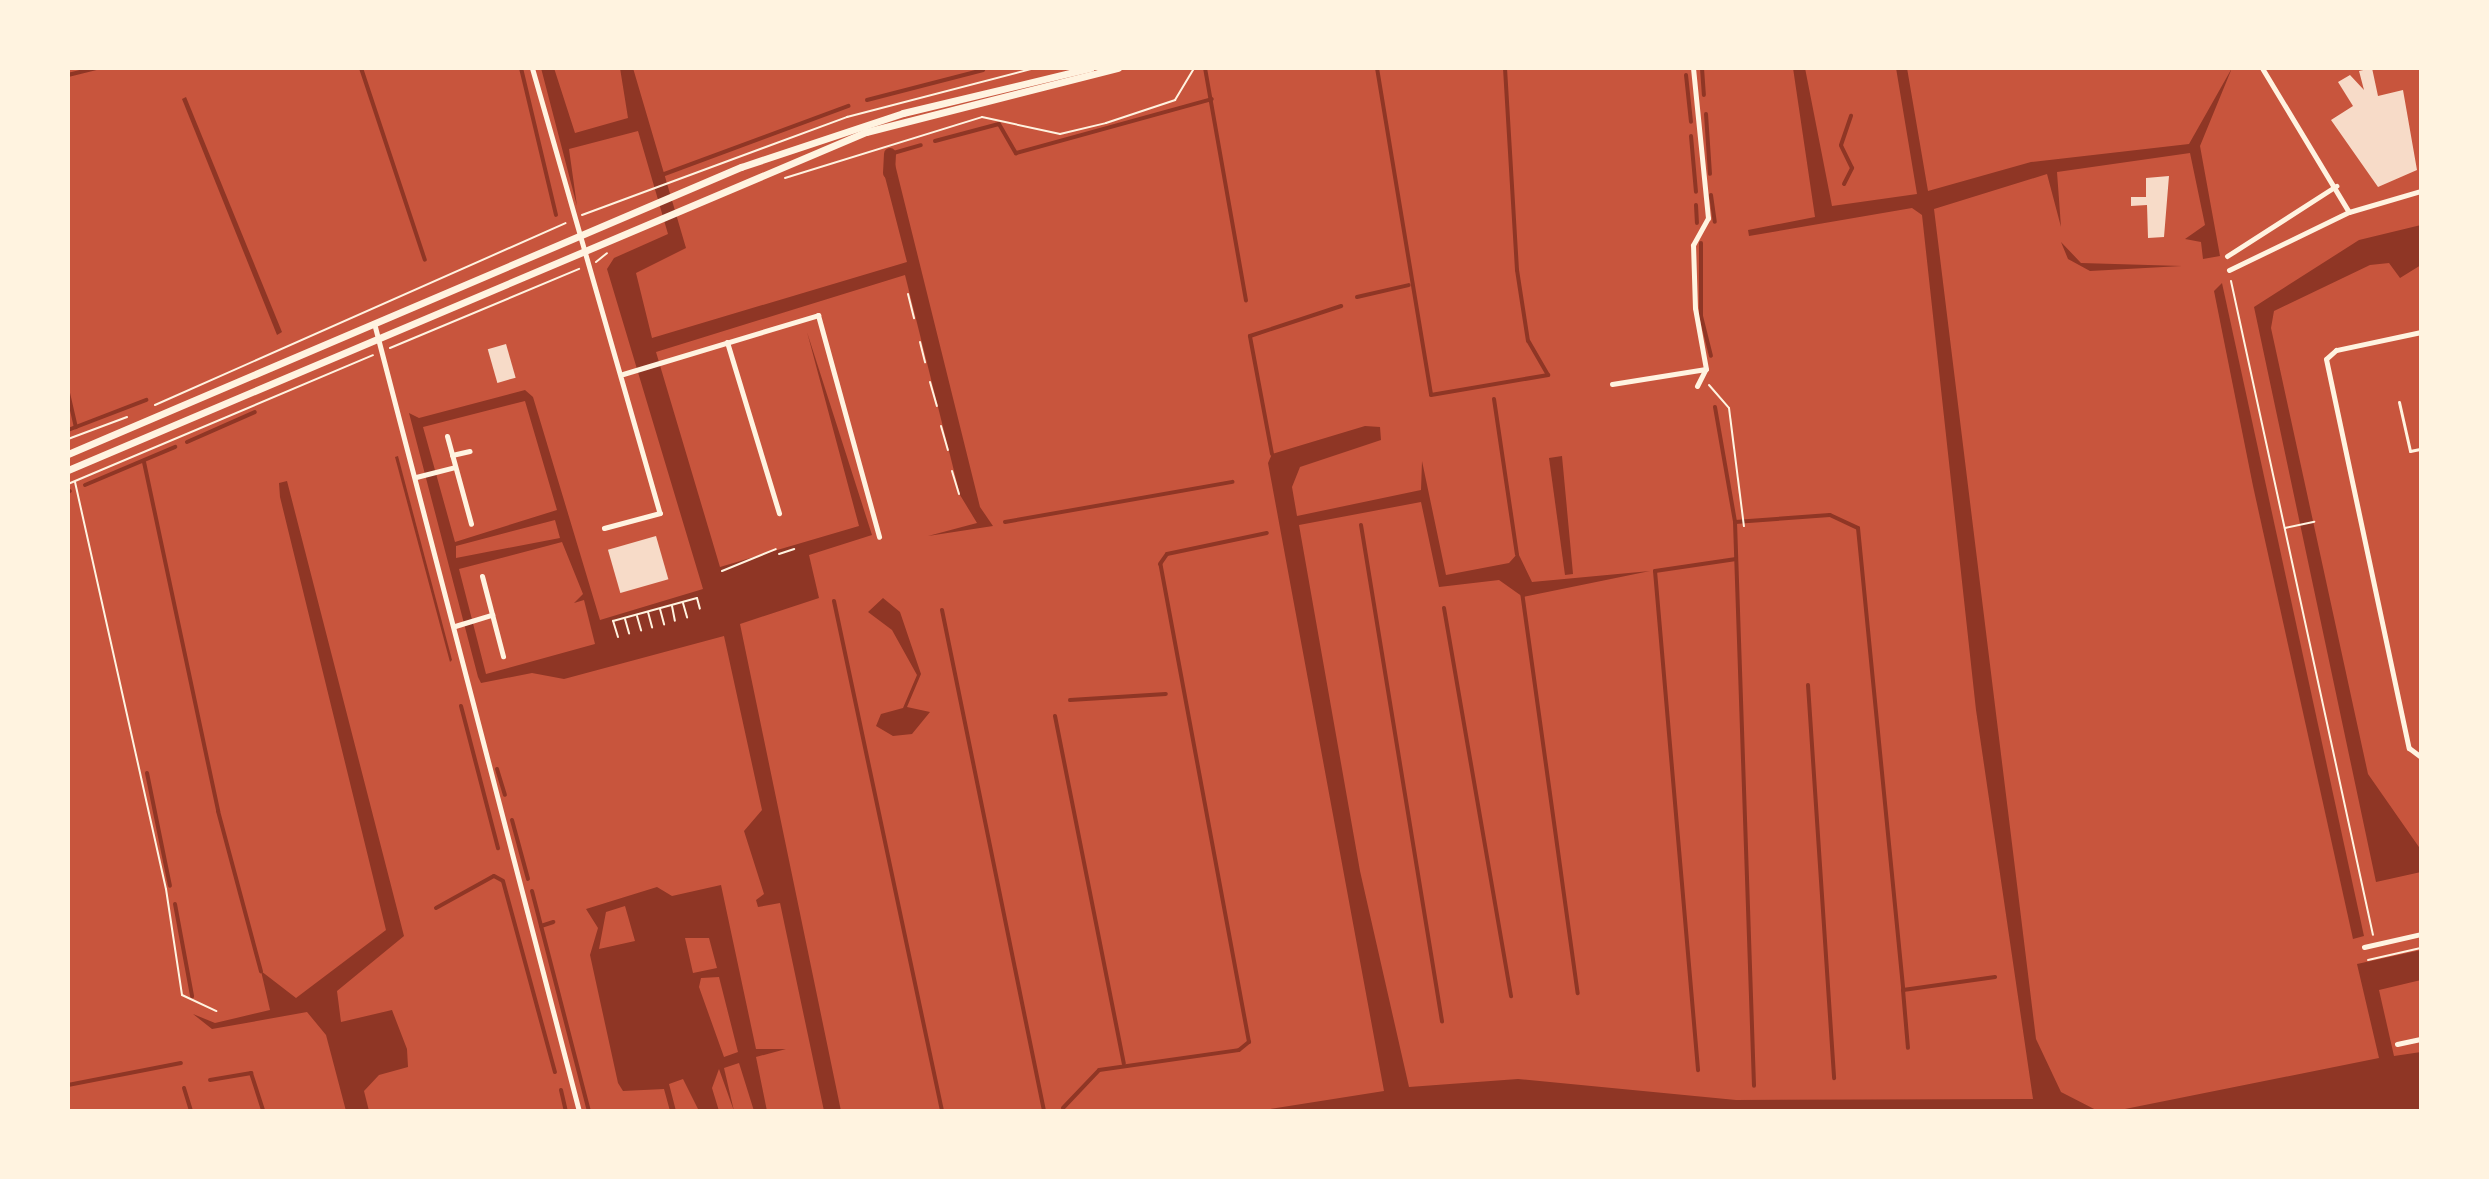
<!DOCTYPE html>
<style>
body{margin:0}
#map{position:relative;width:2489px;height:1179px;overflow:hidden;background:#c8553d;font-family:Lato,sans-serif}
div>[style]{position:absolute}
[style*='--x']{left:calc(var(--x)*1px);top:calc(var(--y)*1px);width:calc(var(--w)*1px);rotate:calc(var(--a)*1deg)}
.water>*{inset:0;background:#8f3625}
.stream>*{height:4px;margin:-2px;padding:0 2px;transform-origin:2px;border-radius:2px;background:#8f3625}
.canal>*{height:12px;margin:-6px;padding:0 6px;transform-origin:6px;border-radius:6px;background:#8f3625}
.building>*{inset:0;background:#f7dbc8;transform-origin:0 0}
.path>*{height:2px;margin:-1px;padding:0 1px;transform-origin:1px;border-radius:1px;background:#fff3e0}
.service>*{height:3px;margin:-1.5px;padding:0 1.5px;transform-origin:1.5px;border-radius:1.5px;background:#fff3e0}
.minor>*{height:5px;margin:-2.5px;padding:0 2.5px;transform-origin:2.5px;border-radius:2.5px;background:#fff3e0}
.secondary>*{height:7px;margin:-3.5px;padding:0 3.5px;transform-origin:3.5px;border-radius:3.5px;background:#fff3e0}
span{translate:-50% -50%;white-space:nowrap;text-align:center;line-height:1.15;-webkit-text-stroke:6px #fff3e0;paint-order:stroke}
.frame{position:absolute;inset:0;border:70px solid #fff3e0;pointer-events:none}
</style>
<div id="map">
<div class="water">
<i style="clip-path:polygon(evenodd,541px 68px,554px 68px,575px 133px,628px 118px,620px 68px,633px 68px,686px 248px,636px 273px,652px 338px,907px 262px,885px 177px,884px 159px,893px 156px,980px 507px,993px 526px,928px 536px,977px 523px,960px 495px,905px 275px,656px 352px,720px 567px,859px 526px,807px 332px,872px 535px,809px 555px,819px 598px,740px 624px,841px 1111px,824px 1111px,780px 903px,758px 907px,756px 900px,764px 894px,744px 831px,762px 810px,724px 636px,564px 679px,532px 673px,481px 683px,478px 677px,409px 413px,419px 418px,525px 390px,533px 397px,600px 620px,703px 589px,607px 269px,614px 258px,668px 234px,638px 131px,569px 149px,577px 206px,541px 68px,525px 401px,557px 510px,455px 542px,423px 427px,525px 401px,541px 68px,555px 520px,560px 538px,456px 558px,456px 546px,555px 520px,541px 68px,562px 542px,583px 594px,574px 603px,584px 600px,595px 644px,486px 674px,459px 569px,562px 542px)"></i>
<i style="clip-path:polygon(1793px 68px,1805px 68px,1832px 206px,1917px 194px,1896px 68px,1907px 68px,1928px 191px,2031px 162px,2189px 144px,2232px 68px,2200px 146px,2220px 256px,2203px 259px,2201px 242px,2185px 239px,2205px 225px,2190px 153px,2057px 172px,2061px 227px,2047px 174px,1934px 209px,2036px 1039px,2061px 1092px,2098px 1111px,1257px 1111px,1384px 1091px,1268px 463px,1272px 454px,1365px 426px,1380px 427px,1381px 440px,1300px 467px,1292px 487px,1297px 516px,1421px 490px,1422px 461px,1446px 575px,1509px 563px,1518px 553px,1532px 582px,1650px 571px,1523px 597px,1499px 580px,1439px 587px,1421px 502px,1299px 525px,1360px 871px,1409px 1087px,1518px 1079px,1736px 1100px,2033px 1099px,1976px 710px,1922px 215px,1912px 208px,1749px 236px,1748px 230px,1815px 217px)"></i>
<i style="clip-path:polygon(186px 97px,282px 332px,277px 335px,182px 99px)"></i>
<i style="clip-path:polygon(2421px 225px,2421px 265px,2400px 278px,2389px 263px,2370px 265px,2274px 311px,2271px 328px,2368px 774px,2421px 850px,2421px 872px,2376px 882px,2254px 307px,2359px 240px)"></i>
<i style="clip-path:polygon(2061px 242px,2081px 263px,2182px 266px,2090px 271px,2068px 259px)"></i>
<i style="clip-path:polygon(2222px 283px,2364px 936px,2353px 939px,2253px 486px,2214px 291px)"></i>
<i style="clip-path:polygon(398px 456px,452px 660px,450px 662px,395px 457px)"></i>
<i style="clip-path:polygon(1562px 456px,1573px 574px,1565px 575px,1549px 458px)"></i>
<i style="clip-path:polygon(287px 481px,404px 936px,337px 991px,341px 1022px,392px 1010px,407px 1049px,408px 1067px,379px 1075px,364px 1091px,369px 1111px,346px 1111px,326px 1035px,307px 1012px,212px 1029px,193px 1014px,215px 1023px,270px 1010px,261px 971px,296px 998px,386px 930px,280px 497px,279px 483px)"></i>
<i style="clip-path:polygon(883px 598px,900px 612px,921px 674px,907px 707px,930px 712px,912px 734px,893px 736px,876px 726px,881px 714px,903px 708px,917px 675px,892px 630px,868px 612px)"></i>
<i style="clip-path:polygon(evenodd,721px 885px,756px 1049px,786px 1049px,756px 1057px,767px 1111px,754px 1111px,739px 1063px,724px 1068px,734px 1111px,719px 1069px,712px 1088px,719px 1111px,699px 1111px,683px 1079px,669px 1084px,676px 1111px,670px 1111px,664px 1089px,623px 1091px,618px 1083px,590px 955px,598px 928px,586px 909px,657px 887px,672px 896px,721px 885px,625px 906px,635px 941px,599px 949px,606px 912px,625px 906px,721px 885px,685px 938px,709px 938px,717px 968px,693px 973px,685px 938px,721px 885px,719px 977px,738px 1052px,724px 1057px,699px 987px,701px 978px,719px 977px)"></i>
<i style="clip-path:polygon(2421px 950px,2421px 980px,2379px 990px,2394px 1056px,2421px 1052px,2421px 1111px,2115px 1111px,2379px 1058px,2357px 964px)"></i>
</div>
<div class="stream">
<i style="--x:361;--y:68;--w:202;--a:71.6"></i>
<i style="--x:521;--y:68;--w:151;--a:76.6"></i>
<i style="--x:1205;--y:68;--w:236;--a:80"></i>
<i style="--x:1377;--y:68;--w:331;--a:80.6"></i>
<i style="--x:1431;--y:395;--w:119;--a:-9.7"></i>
<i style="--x:1548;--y:375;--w:39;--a:-120"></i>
<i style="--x:1528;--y:341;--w:72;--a:-98.8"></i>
<i style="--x:1517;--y:270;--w:202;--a:-93.4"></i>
<i style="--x:1702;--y:68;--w:27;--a:86"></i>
<i style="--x:68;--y:75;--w:30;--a:-14"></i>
<i style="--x:1686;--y:75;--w:47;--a:83.9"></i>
<i style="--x:867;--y:100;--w:120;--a:-14.5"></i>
<i style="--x:1706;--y:114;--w:60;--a:86.2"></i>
<i style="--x:1691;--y:136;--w:56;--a:84.9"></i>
<i style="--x:935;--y:141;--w:66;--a:-14.9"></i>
<i style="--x:999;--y:124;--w:34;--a:60"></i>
<i style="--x:1016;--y:153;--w:203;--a:-15.4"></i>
<i style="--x:890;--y:154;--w:32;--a:-16"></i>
<i style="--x:659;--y:176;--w:202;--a:-20.3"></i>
<i style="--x:1844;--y:184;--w:18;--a:-63"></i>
<i style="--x:1852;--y:168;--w:25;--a:-116"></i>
<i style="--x:1841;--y:145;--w:31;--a:-71"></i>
<i style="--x:1711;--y:195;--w:27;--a:82"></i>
<i style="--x:1696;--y:205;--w:18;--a:87"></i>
<i style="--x:1701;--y:243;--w:73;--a:90"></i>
<i style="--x:1701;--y:316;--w:41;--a:76"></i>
<i style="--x:1357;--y:297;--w:53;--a:-13"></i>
<i style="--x:68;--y:393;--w:35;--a:77"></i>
<i style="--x:1494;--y:399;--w:157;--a:81.6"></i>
<i style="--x:1715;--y:407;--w:117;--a:80.1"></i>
<i style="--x:1735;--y:522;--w:95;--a:-4.2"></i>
<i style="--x:1830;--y:515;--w:31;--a:25"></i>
<i style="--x:1858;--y:528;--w:464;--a:84.4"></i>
<i style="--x:1903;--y:990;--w:93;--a:-8"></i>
<i style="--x:68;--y:430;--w:84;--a:-21"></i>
<i style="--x:187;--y:442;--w:74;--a:-23.8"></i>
<i style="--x:1272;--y:454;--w:120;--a:-100.6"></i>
<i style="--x:1250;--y:336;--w:96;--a:-18.2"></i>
<i style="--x:144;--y:462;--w:357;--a:78"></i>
<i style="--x:218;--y:811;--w:166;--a:75"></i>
<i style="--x:85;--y:485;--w:98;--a:-22.9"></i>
<i style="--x:68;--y:492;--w:2;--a:-27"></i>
<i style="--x:1005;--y:522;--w:231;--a:-10"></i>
<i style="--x:1735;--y:522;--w:564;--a:88.07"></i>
<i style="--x:1361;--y:525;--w:503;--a:80.73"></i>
<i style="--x:1655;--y:571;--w:501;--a:85.07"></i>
<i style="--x:1655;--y:571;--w:82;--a:-8.4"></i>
<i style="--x:1522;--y:592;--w:405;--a:82.1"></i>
<i style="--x:834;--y:601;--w:521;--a:78.04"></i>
<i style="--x:1444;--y:608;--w:394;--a:80.2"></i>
<i style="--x:942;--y:610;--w:511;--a:78.49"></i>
<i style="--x:1808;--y:685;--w:394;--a:86.2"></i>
<i style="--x:1070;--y:700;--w:96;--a:-3.6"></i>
<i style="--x:461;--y:706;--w:147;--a:75.4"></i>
<i style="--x:1055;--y:716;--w:354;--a:78.8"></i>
<i style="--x:497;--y:769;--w:27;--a:73"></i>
<i style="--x:147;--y:773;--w:115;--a:78.5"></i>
<i style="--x:512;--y:820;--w:61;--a:74.8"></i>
<i style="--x:532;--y:891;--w:227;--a:75.5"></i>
<i style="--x:175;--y:904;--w:94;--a:79.5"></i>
<i style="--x:436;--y:908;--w:66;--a:-28.9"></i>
<i style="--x:494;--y:876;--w:10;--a:29"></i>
<i style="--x:503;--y:881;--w:198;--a:74.8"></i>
<i style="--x:541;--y:926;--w:13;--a:-18"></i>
<i style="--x:1903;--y:990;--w:58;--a:85.1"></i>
<i style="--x:210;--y:1080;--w:42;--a:-9.7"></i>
<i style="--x:251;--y:1073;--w:40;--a:72"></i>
<i style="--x:68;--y:1085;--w:115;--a:-11"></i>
<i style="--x:184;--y:1088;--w:24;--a:73"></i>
<i style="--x:561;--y:1090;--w:22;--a:77"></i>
<i style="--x:1063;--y:1108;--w:52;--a:-46.5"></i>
<i style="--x:1099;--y:1070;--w:141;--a:-8.1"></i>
<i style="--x:1239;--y:1050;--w:13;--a:-39"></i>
<i style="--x:1249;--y:1042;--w:486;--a:-100.5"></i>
<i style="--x:1160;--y:564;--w:12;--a:-55"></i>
<i style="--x:1167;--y:554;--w:102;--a:-11.9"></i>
</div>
<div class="canal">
<i style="--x:889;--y:173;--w:19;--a:-87"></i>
</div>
<div class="building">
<i style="clip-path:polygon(2372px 68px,2378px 96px,2403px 90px,2417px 170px,2378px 187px,2331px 120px,2353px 106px,2338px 82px,2350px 75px,2364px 90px,2359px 71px)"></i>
<i style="clip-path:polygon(2169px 176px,2164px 237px,2148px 238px,2147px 205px,2131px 206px,2131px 197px,2146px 197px,2146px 178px)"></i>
<i style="left:506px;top:344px;width:35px;height:19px;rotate:74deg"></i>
<i style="left:656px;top:536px;width:45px;height:50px;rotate:74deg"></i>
</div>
<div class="path">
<i style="--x:785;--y:178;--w:206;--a:-17.2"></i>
<i style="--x:982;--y:117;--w:80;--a:12.3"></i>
<i style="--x:1060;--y:134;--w:47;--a:-13.4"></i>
<i style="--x:1106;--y:123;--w:73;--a:-18.4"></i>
<i style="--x:1175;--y:100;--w:37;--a:-59"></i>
<i style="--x:582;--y:215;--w:283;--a:-20.3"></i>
<i style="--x:847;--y:117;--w:194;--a:-14.6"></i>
<i style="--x:596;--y:262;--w:14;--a:-39"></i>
<i style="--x:2231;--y:281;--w:669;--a:77.75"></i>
<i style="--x:908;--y:294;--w:25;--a:76"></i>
<i style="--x:920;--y:342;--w:21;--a:76"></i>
<i style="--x:390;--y:348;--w:205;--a:-22.7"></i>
<i style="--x:930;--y:382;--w:25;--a:74"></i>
<i style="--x:1709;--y:385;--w:30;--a:49"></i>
<i style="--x:1729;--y:408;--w:119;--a:82.8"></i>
<i style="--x:155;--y:405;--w:449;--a:-23.9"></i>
<i style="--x:941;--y:426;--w:25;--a:74"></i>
<i style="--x:68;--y:439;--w:63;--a:-20.4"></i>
<i style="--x:952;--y:471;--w:24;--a:73"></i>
<i style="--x:75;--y:482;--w:417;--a:77.4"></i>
<i style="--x:166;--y:889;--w:107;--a:81.4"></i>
<i style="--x:182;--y:995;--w:38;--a:25"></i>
<i style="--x:68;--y:484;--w:331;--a:-22.9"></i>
<i style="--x:2285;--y:528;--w:30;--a:-12"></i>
<i style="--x:779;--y:554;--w:16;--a:-18"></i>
<i style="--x:722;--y:571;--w:58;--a:-22.2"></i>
<i style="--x:683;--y:603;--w:15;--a:74"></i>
<i style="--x:672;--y:606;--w:15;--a:79"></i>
<i style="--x:660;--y:609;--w:16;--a:75"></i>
<i style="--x:648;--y:612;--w:16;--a:75"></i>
<i style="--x:637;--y:616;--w:15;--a:74"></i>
<i style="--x:625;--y:619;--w:15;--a:74"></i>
<i style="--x:618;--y:637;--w:17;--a:-107"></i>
<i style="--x:613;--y:621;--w:87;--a:-15.3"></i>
<i style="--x:697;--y:598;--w:11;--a:75"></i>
<i style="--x:2368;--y:960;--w:54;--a:-12.8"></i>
</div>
<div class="service">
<i style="--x:2399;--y:402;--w:50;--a:77.3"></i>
<i style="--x:2410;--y:451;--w:10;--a:-11"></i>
</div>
<div class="minor">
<i style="--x:532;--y:68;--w:463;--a:74"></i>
<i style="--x:660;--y:513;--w:58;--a:165"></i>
<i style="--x:2262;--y:68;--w:168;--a:58.9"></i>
<i style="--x:2227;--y:256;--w:130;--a:-32.7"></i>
<i style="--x:2229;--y:270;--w:133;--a:-25.8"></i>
<i style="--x:2349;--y:212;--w:75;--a:-16.3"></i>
<i style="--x:374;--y:323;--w:814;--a:75.42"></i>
<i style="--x:2421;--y:332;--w:87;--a:168"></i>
<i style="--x:2336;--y:350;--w:13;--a:138"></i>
<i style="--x:2326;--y:359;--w:398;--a:78"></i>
<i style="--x:2409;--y:748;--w:15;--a:37"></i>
<i style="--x:727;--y:342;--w:179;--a:73.1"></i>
<i style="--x:623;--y:374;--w:204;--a:-16.8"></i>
<i style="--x:818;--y:315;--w:230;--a:74.6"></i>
<i style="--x:1612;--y:384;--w:95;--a:-9.1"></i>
<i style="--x:1706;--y:369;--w:62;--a:-100.2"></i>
<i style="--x:1695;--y:308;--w:63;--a:-91.8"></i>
<i style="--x:1693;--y:245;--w:31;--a:-61"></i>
<i style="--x:1708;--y:218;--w:151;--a:-95.7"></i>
<i style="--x:1697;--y:386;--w:18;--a:-63"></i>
<i style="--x:447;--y:436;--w:91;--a:74.7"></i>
<i style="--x:452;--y:455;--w:18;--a:-13"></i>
<i style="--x:416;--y:477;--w:40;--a:-14.4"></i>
<i style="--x:482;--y:576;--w:83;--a:75.3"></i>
<i style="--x:455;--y:626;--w:39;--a:-17"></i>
<i style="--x:2364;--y:947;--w:58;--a:-12.8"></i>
<i style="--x:2397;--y:1044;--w:25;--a:-12"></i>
</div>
<div class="secondary">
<i style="--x:68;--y:454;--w:732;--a:-23.1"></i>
<i style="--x:741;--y:167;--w:171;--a:-18.4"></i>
<i style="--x:903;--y:113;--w:193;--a:-13.5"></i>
<i style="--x:68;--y:470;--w:867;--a:-22.96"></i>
<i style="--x:866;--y:132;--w:260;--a:-14.3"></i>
</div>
<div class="frame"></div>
</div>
